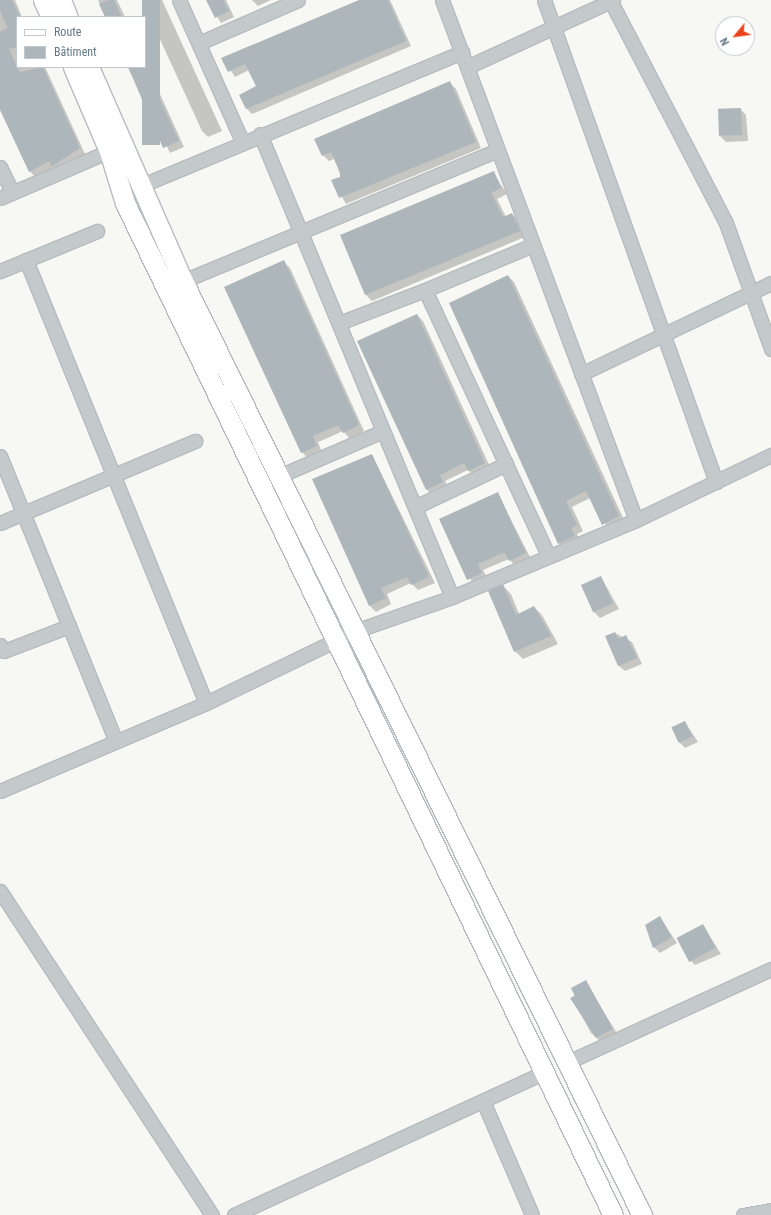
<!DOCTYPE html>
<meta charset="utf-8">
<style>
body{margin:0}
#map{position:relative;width:771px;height:1215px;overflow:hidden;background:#f7f7f3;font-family:"Roboto Condensed",sans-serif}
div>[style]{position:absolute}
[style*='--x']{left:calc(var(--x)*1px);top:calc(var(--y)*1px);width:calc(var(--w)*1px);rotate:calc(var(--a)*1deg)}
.shadow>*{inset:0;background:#0003}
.building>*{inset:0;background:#adb6bb;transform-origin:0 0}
.roads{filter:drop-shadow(1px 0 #b6bcc0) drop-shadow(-1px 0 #b6bcc0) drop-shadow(0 1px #b6bcc0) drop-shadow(0 -1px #b6bcc0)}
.street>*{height:13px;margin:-6.5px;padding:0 6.5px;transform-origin:6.5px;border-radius:6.5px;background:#c4c9cb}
.secondary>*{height:19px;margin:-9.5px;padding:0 9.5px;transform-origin:9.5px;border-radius:9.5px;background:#fff}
span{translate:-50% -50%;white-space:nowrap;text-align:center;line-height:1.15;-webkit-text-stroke:4px #fff;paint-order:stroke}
.legend{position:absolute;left:16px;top:16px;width:130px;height:52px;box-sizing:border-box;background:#fff;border:1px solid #c1c9cf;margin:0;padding:5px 7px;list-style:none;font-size:12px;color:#647986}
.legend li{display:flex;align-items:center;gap:8px;height:20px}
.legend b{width:20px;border:1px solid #c1c9cf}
.north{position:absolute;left:715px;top:16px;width:40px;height:40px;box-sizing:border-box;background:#fff;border:1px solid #c1c9cf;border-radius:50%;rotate:241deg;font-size:11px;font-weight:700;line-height:16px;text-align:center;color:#647986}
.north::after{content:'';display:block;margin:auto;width:14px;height:18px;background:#ed431d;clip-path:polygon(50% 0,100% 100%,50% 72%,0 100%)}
</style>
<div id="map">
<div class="shadow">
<i style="clip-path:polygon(0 0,15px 0,22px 17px,17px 17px,17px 67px,45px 67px,85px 154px,58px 171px,54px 167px,35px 177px,30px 171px,0 107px)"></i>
<i style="clip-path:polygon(98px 0,117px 0,125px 17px,106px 17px)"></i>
<i style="clip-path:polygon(142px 0,162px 0,222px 131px,208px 137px,202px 131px)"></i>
<i style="clip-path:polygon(207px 0,226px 0,234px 17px,221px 23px)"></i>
<i style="clip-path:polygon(252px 0,271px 0,258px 6px)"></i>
<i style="clip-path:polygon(360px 0,390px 0,411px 46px,252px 114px,246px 108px,257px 87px,249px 70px,235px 77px,223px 58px)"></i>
<i style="clip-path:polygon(145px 61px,184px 147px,170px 153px,128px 67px,145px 67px)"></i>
<i style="clip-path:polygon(450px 83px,456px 89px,481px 148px,346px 204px,333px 181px,341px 177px,334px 159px,329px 161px,323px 155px)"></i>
<i style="clip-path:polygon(740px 109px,746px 115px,748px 141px,726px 142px,720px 136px)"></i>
<i style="clip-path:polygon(493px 172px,507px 194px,497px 199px,506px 217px,512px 214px,518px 220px,525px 237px,372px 301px,366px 295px,341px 236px)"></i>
<i style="clip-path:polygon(284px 262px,290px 268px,364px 431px,350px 439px,343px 431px,323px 440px,318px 442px,322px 452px,308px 458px,302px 452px)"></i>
<i style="clip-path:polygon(508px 276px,514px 282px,625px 522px,609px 530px,590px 498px,572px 507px,583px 531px,577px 534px,580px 542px,565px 549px,559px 543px)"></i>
<i style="clip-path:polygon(417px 315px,423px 321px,491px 469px,474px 476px,468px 470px,445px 481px,449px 488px,433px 496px,427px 490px,359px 341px)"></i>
<i style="clip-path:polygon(372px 455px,435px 583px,418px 590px,411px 583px,387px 594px,391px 604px,376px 612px,370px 606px,314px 480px)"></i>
<i style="clip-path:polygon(497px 493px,531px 559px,516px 567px,509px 559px,483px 570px,488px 579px,474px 586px,440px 519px)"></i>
<i style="clip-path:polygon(601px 577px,619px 609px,600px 618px,594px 612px)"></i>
<i style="clip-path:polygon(503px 586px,511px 594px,519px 614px,534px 607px,542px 615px,558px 644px,523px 659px,515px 651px)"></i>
<i style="clip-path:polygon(615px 633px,632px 642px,642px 664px,625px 671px,619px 666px)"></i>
<i style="clip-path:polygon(685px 722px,698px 742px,685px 748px,679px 742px)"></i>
<i style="clip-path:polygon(660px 918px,677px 943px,660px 953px,654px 947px)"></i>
<i style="clip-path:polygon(703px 925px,721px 954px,695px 965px,690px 960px)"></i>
<i style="clip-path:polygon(585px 981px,618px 1035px,602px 1043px,591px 1033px,572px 998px)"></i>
</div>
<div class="building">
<i style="clip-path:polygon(0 0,12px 0,20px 17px,17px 17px,17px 47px,9px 49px,17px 67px,20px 72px,43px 67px,80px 148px,52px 166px,49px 161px,29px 172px,0 110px,0 32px,8px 28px,0 11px)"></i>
<i style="clip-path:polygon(109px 0,114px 0,122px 17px,105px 17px,99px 4px)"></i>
<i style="left:142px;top:0;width:18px;height:145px"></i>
<i style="clip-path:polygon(206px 0,223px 0,229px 11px,215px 18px)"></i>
<i style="clip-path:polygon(359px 0,388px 0,406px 41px,246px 109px,239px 95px,256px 86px,245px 64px,228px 72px,221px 58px)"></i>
<i style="clip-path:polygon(128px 67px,145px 67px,179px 141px,163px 148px)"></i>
<i style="clip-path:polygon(450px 81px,476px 142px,339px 198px,331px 180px,340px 177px,340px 171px,331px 152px,322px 156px,314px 139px)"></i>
<i style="left:741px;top:108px;width:27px;height:23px;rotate:88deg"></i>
<i style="clip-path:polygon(494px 171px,501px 188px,491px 193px,503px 217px,512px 213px,520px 231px,365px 295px,340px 235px)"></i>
<i style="clip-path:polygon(284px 260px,359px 425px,343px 433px,338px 425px,317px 434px,313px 436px,317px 446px,301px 453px,224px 287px)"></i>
<i style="clip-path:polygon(508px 275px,619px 516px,602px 525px,586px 491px,566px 501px,577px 525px,571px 528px,575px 536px,558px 544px,449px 303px)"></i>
<i style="clip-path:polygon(417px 314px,485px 463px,468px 471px,464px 463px,440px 475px,443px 482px,426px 490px,357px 341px)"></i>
<i style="clip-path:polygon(372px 454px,429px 577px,411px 585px,407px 577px,381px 588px,386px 598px,369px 606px,312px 479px)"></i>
<i style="clip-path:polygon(498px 492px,526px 553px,509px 561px,505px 553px,500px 554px,478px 564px,482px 573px,467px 580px,439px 519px)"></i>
<i style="left:601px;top:576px;width:30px;height:22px;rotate:66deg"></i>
<i style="clip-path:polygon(503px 584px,516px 615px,534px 606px,551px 636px,514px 652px,488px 591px)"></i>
<i style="clip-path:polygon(615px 632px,618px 639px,626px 635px,637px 658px,618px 666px,605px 636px)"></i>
<i style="left:685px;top:721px;width:17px;height:15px;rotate:65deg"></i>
<i style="clip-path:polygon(660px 916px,672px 937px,653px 948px,645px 925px)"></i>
<i style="left:703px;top:924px;width:27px;height:30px;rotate:62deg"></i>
<i style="clip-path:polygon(586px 980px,613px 1029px,596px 1038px,570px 998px,575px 996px,571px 988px)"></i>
</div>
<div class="roads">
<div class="street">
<i style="--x:179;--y:0;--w:154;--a:65.9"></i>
<i style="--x:442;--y:0;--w:555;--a:69.54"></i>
<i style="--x:544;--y:0;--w:512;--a:70.36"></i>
<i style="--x:610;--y:0;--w:251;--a:62.5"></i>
<i style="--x:726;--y:223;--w:134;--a:70.3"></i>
<i style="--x:199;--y:43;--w:108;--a:-23.5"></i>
<i style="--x:467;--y:67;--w:161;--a:-24.7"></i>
<i style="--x:260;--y:134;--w:501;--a:67.48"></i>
<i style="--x:0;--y:167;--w:28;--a:64"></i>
<i style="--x:140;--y:186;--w:349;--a:-22.6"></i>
<i style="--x:0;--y:198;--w:126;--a:-23.3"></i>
<i style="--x:533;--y:245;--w:117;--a:157.4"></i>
<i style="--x:425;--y:290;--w:292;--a:65.1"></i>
<i style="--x:26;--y:260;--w:478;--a:67.9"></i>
<i style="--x:0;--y:271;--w:105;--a:-22.4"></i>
<i style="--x:183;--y:281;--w:341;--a:-22.6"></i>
<i style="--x:339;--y:323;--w:92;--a:-21"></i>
<i style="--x:581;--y:374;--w:211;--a:-25.6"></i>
<i style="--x:0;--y:456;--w:308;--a:67.9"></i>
<i style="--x:279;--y:476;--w:113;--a:-23.4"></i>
<i style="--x:415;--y:507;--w:101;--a:-25.3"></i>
<i style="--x:0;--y:523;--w:212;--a:-22.8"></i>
<i style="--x:0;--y:645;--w:7;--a:56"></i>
<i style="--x:4;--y:651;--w:70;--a:-21"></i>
<i style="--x:0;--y:791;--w:224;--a:-23.1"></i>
<i style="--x:206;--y:703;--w:165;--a:-25.8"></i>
<i style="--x:355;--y:631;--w:103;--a:-19.3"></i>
<i style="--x:452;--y:597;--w:199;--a:-22.7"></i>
<i style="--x:636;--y:520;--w:150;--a:-25.7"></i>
<i style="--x:0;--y:891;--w:387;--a:56.8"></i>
<i style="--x:568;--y:1062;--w:223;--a:-24.6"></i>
<i style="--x:483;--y:1101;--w:124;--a:66.7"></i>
<i style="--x:234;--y:1215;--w:342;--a:-24.7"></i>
<i style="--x:743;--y:1215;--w:28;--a:-10"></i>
</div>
<div class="secondary">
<i style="--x:43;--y:0;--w:19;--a:65"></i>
<i style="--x:61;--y:0;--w:18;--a:68"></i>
<i style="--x:73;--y:67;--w:91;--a:66.8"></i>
<i style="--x:109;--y:151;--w:54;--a:72.9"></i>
<i style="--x:125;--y:203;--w:1124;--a:64.26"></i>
<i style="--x:89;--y:67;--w:234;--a:66.3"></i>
<i style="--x:183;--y:281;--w:1041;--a:63.83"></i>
</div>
</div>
<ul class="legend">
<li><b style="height:5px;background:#fff"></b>Route</li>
<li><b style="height:11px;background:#adb6bb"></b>Bâtiment</li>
</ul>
<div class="north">N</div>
</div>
